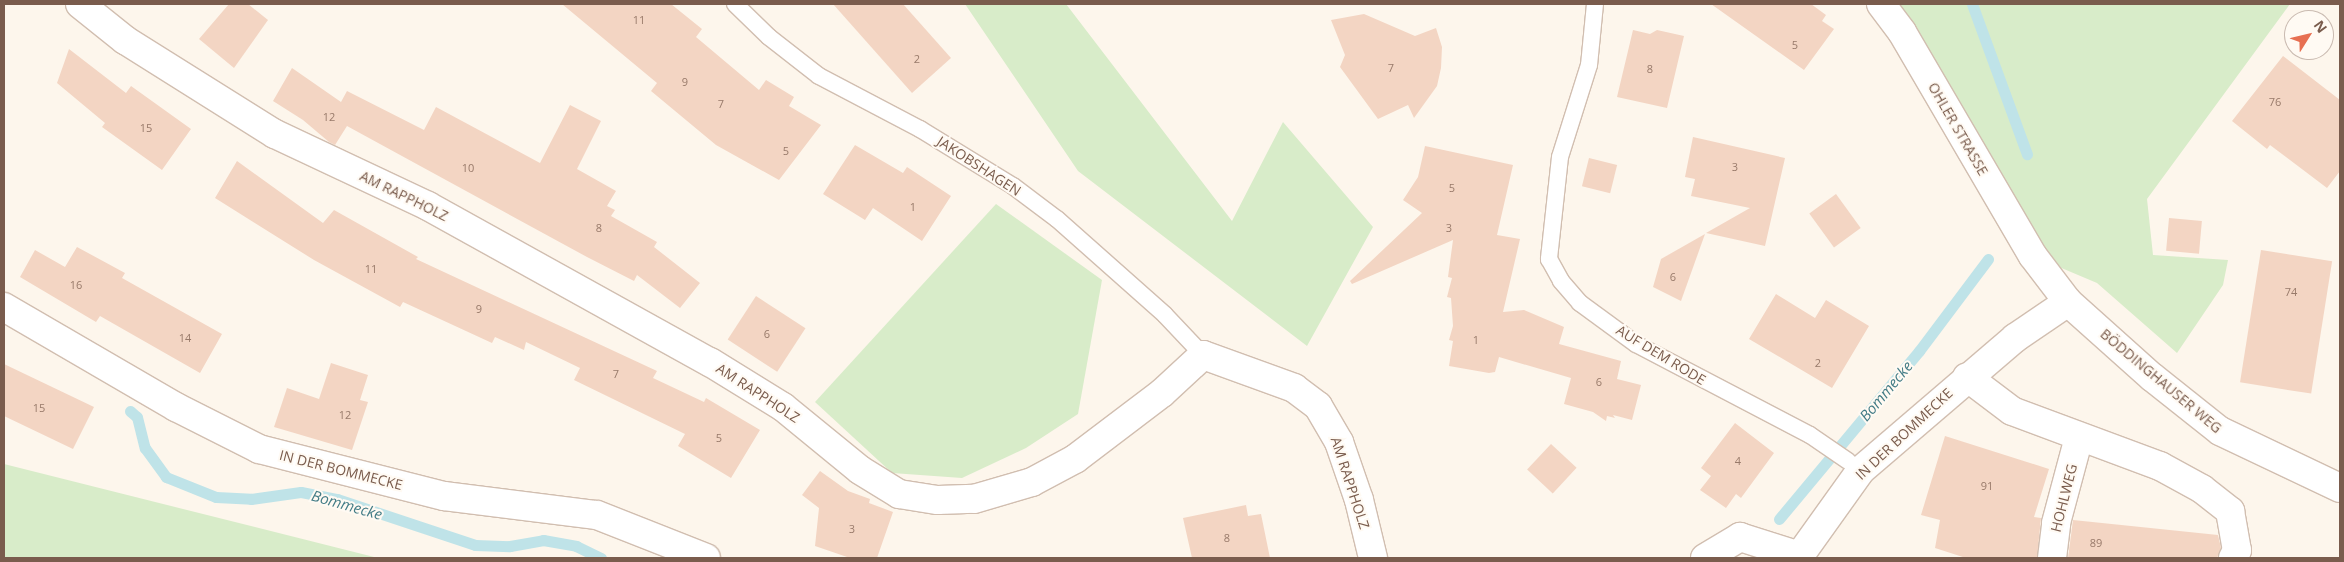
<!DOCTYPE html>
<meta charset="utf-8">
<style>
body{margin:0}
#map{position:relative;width:2344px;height:562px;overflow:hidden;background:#fdf6ec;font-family:"Open Sans",sans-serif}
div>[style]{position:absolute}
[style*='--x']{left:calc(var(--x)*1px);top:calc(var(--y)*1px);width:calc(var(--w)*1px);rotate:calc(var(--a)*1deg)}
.green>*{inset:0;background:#d8ecc9}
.stream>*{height:11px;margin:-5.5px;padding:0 5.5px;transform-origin:5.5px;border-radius:5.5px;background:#bfe3e8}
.building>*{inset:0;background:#f3d5c3;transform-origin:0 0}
.roads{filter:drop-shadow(1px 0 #d1beb0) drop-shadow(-1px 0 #d1beb0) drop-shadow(0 1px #d1beb0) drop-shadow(0 -1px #d1beb0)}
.service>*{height:16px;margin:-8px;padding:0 8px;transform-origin:8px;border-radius:8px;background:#fff}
.minor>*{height:28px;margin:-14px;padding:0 14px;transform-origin:14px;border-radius:14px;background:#fff}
.tertiary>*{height:28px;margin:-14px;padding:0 14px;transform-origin:14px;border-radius:14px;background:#fff}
span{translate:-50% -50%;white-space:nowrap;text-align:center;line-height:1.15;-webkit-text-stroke:4px #fffaf3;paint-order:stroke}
.number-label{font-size:11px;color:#987a6a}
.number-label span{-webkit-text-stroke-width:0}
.street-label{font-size:14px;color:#7a5c4d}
.water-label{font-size:15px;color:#437c86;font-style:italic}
.frame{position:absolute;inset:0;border:5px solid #7a5c4d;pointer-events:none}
.north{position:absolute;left:2284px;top:10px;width:50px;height:50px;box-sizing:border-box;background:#fffaf3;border:1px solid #cabbb1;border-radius:50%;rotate:54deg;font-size:14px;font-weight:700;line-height:20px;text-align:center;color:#7a5c4d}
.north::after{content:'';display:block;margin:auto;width:18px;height:22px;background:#e76f51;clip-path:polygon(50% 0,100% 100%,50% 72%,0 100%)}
</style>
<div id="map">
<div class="green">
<i style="clip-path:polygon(965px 4px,1066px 4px,1232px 221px,1283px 122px,1373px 227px,1307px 346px,1078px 171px)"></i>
<i style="clip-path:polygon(1881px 4px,2290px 4px,2147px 199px,2153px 255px,2228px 260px,2223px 285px,2177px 353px,2097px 283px,2033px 256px)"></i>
<i style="clip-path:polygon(996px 204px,1102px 280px,1078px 414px,1026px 448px,962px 478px,892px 473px,815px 402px)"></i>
<i style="clip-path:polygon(4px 464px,378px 558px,4px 558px)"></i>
</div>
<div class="stream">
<i style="--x:1972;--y:4;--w:160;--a:69.9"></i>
<i style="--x:130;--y:411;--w:9;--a:41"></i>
<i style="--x:137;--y:417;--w:32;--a:76"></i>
<i style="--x:145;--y:448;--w:36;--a:54"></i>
<i style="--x:166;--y:477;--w:54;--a:21.8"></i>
<i style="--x:216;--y:497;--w:35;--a:3"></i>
<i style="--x:251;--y:499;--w:50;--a:-8"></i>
<i style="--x:301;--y:492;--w:37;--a:11"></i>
<i style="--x:337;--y:499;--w:145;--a:18.4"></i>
<i style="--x:475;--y:545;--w:35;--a:2"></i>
<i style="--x:510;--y:546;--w:34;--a:-10"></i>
<i style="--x:543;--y:540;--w:34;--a:10"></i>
<i style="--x:576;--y:546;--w:28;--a:26"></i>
<i style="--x:1779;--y:519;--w:219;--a:-50.2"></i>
<i style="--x:1919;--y:351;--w:115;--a:-53.1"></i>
</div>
<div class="building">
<i style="clip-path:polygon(229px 4px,248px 4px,268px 20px,234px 68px,199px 39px)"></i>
<i style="clip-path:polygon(562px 4px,671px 4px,702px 29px,696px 37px,759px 90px,766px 80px,794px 97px,789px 106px,821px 125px,779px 180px,716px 145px,651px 91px,657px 83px)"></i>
<i style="clip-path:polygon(833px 4px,903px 4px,951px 58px,912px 93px)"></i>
<i style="clip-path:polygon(1711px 4px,1811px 4px,1826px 15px,1822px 21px,1834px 29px,1804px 70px)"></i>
<i style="clip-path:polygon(1364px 14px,1415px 36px,1436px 28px,1442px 47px,1441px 68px,1437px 86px,1414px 118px,1408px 105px,1378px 119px,1340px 67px,1345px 55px,1331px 20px)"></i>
<i style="clip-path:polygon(1633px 30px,1650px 34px,1657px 30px,1684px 36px,1667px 108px,1617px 97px)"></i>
<i style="clip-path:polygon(69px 49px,126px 93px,131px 86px,191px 129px,162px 170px,102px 127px,105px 123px,57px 83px)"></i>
<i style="clip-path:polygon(2283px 56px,2340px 100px,2340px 171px,2327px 188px,2270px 145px,2267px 149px,2232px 121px)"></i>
<i style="clip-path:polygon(292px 68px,341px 102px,347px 91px,424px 130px,436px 107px,540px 163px,570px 105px,601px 121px,577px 169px,616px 191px,607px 206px,615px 210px,611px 216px,657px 242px,654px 247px,700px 283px,680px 308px,637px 275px,634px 281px,587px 257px,347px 126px,335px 145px,329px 142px,303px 120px,273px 101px)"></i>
<i style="clip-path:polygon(1693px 137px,1785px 158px,1765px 246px,1706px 233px,1750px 208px,1691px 196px,1695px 179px,1685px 177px)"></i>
<i style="clip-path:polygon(855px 145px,903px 173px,907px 167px,951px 196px,922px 241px,873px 208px,865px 220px,823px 194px)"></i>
<i style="clip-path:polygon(1425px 146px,1513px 165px,1497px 235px,1520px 239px,1503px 312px,1524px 310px,1564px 327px,1559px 344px,1621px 361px,1617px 379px,1641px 385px,1632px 420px,1613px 415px,1615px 418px,1607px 416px,1606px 421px,1593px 412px,1564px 404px,1571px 378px,1499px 357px,1495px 372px,1489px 373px,1449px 366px,1453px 341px,1449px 340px,1453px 326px,1451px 298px,1447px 297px,1452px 278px,1448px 277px,1453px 240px,1352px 284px,1350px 281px,1422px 213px,1403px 200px,1418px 177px)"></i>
<i style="left:1589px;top:158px;width:29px;height:29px;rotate:14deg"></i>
<i style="clip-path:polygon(237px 161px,323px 223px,334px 210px,418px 257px,416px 259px,657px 371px,653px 378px,704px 402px,706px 398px,760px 430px,731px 478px,678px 446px,685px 434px,574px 380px,580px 368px,526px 342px,524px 350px,495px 337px,492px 343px,403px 302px,400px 307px,314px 260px,215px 198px)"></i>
<i style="left:1836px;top:194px;width:42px;height:33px;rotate:54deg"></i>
<i style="left:2169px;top:218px;width:33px;height:33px;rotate:5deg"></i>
<i style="clip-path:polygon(1705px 234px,1681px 301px,1653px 287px,1661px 259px)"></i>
<i style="clip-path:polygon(77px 247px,125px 273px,122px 278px,222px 334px,200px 373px,100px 316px,96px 322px,20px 277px,35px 250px,65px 267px)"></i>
<i style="left:2261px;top:250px;width:72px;height:134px;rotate:9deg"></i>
<i style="clip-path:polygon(1776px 294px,1815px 318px,1826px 300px,1869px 326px,1832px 388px,1749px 339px)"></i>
<i style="left:756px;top:296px;width:59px;height:52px;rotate:33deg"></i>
<i style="clip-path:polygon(331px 363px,368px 375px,360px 400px,368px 402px,352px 450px,274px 427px,287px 388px,319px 399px)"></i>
<i style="clip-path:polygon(4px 364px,94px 407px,73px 449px,4px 416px)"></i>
<i style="clip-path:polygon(1735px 423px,1774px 453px,1741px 498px,1736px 494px,1726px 508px,1700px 490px,1711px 476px,1701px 468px)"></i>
<i style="clip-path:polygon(1945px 436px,2049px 469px,2034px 517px,2041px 518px,2037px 558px,1966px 558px,1935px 548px,1940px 520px,1921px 515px)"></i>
<i style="left:1551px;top:444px;width:35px;height:35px;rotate:43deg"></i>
<i style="clip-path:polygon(820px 471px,848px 491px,870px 499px,869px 503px,893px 512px,877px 558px,850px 558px,815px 546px,819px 508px,802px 495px)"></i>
<i style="clip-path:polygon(1246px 505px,1248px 516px,1261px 514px,1270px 558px,1192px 558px,1183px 518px)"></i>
<i style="clip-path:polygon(2073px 520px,2218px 535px,2221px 548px,2217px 558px,2068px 558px)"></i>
</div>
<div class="roads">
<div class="service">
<i style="--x:735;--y:4;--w:47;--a:44.1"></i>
<i style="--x:769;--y:37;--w:63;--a:38"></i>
<i style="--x:819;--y:76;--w:114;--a:27.7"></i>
<i style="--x:920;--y:129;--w:109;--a:31.5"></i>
<i style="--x:1013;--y:186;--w:55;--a:36.9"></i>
<i style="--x:1057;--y:219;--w:144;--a:41.6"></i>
<i style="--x:1165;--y:315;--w:55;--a:46.5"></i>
<i style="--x:1595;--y:4;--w:61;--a:95.6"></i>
<i style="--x:1589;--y:65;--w:96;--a:107.5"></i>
<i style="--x:1560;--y:157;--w:103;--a:96.2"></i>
<i style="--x:1549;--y:259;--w:25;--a:61"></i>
<i style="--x:1561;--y:281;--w:29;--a:49"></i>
<i style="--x:1580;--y:303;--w:69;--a:36.2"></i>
<i style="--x:1636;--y:344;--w:196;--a:27.6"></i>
<i style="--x:1810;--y:435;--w:46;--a:34.4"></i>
</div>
<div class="minor">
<i style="--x:80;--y:4;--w:58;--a:38.7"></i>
<i style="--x:125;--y:40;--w:177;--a:32.1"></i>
<i style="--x:275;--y:134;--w:169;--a:25.2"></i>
<i style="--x:428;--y:206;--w:322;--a:29"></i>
<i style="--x:710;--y:362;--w:86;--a:31.7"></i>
<i style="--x:783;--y:407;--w:99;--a:39.3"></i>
<i style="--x:860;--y:470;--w:46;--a:31.6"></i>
<i style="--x:899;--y:494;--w:39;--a:9"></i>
<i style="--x:938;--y:500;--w:36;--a:-2"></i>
<i style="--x:974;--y:499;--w:60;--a:-16.3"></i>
<i style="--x:1032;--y:482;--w:49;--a:-28.1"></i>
<i style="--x:1075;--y:459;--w:109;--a:-37.2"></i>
<i style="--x:1162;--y:393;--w:56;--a:-42.8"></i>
<i style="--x:1203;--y:355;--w:97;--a:19.9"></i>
<i style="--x:1294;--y:388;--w:30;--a:37"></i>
<i style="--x:1318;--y:406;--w:42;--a:59.7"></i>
<i style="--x:1339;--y:442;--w:61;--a:71"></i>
<i style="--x:1359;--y:500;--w:60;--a:76.4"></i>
<i style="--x:4;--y:307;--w:199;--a:30.2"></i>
<i style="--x:176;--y:407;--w:93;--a:26.8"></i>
<i style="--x:259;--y:449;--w:191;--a:14.3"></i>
<i style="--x:444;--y:496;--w:154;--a:7.1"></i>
<i style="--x:597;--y:515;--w:117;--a:21.5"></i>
<i style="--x:1967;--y:377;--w:56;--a:37.1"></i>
<i style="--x:2012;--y:411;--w:158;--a:20.4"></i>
<i style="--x:2160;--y:466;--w:48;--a:28.7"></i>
<i style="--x:2202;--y:489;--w:36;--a:38"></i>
<i style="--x:2230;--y:511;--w:40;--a:80"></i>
<i style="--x:2237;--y:550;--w:9;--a:117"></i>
<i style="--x:1705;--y:558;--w:41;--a:-31"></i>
<i style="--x:1740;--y:537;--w:63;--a:17.6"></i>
<i style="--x:1798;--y:558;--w:108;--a:-54.4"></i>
<i style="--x:1861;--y:470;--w:203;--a:-40.6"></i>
<i style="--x:2015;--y:338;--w:64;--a:-34.2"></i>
<i style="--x:2052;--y:558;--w:35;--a:-83"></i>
<i style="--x:2056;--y:523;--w:89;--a:-75"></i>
</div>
<div class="tertiary">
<i style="--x:1881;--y:4;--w:35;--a:53"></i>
<i style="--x:1902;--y:32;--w:259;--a:59.7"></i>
<i style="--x:2033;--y:256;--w:58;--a:52.7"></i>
<i style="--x:2068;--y:302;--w:113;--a:41.8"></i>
<i style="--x:2152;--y:377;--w:87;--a:38.5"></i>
<i style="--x:2220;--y:431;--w:133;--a:25.4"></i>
</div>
</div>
<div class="number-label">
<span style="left:639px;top:20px">11</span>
<span style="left:1795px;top:45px">5</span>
<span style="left:917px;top:59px">2</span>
<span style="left:1391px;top:68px">7</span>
<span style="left:1650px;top:69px">8</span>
<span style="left:685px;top:82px">9</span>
<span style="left:2275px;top:102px">76</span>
<span style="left:721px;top:104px">7</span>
<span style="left:329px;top:117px">12</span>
<span style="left:146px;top:128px">15</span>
<span style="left:786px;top:151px">5</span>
<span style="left:1735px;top:167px">3</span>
<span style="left:468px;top:168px">10</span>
<span style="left:1452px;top:188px">5</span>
<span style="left:913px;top:207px">1</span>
<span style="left:599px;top:228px">8</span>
<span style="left:1449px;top:228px">3</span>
<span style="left:371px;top:269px">11</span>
<span style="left:1673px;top:277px">6</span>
<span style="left:76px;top:285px">16</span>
<span style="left:2291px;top:292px">74</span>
<span style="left:479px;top:309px">9</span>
<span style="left:767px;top:334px">6</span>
<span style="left:185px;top:338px">14</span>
<span style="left:1476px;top:340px">1</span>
<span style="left:1818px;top:363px">2</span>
<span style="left:616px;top:374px">7</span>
<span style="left:1599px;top:382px">6</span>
<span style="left:39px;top:408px">15</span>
<span style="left:345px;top:415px">12</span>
<span style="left:719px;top:438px">5</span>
<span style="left:1738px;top:461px">4</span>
<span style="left:1987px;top:486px">91</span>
<span style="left:852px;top:529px">3</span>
<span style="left:1227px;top:538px">8</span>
<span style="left:2096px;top:543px">89</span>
</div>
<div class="street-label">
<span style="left:1958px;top:129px;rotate:60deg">OHLER STRASSE</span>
<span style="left:979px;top:166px;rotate:33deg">JAKOBSHAGEN</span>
<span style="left:404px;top:196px;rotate:26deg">AM RAPPHOLZ</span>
<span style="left:1661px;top:355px;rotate:31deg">AUF DEM RODE</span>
<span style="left:2161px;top:381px;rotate:40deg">BÖDDINGHAUSER WEG</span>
<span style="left:758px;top:393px;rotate:33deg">AM RAPPHOLZ</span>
<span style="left:1904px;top:434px;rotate:-43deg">IN DER BOMMECKE</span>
<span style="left:341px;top:470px;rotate:14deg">IN DER BOMMECKE</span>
<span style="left:1350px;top:483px;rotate:72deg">AM RAPPHOLZ</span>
<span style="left:2064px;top:498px;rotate:-76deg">HOHLWEG</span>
</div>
<div class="water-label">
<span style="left:1886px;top:391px;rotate:-50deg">Bommecke</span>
<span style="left:347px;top:505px;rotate:16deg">Bommecke</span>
</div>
<div class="frame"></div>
<div class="north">N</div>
</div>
